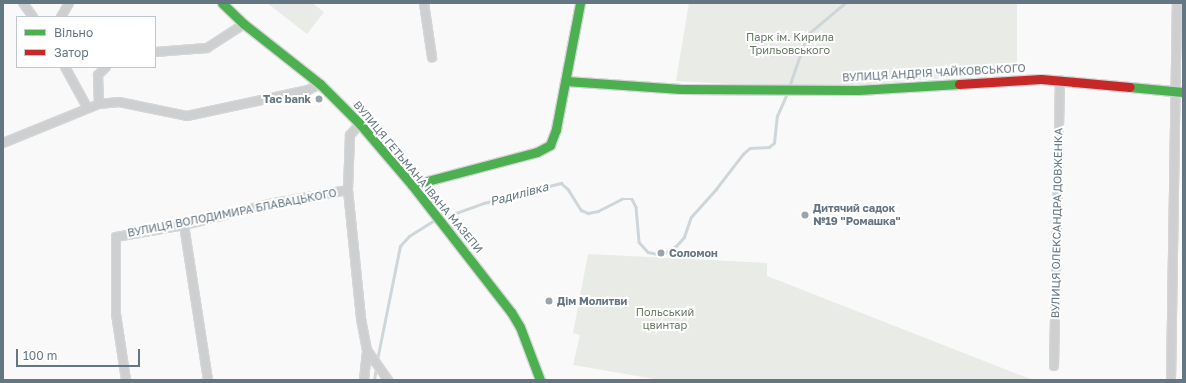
<!DOCTYPE html>
<meta charset="utf-8">
<style>
body{margin:0}
#map{position:relative;width:1186px;height:383px;overflow:hidden;background:#f9f9f9;font-family:"Golos Text",sans-serif}
div>[style]{position:absolute}
[style*='--x']{left:calc(var(--x)*1px);top:calc(var(--y)*1px);width:calc(var(--w)*1px);rotate:calc(var(--a)*1deg)}
.green>*{inset:0;background:#e8ebe6}
.stream>*{height:2.5px;margin:-1.25px;padding:0 1.25px;transform-origin:1.25px;border-radius:1.25px;background:#ced6d9}
.roads{filter:drop-shadow(1px 0 #d5d6d7) drop-shadow(-1px 0 #d5d6d7) drop-shadow(0 1px #d5d6d7) drop-shadow(0 -1px #d5d6d7)}
.street>*{height:8px;margin:-4px;padding:0 4px;transform-origin:4px;border-radius:4px;background:#cecfd0}
.fast>*{height:9px;margin:-4.5px;padding:0 4.5px;transform-origin:4.5px;border-radius:4.5px;background:#4caf50}
.jam>*{height:9px;margin:-4.5px;padding:0 4.5px;transform-origin:4.5px;border-radius:4.5px;background:#c62828}
.dots>*{width:11px;height:11px;translate:-50% -50%;box-sizing:border-box;border:2px solid #fff;border-radius:50%}
span{translate:-50% -50%;white-space:nowrap;text-align:center;line-height:1.15;-webkit-text-stroke:4px #fff;paint-order:stroke}
.park-label{font-size:11px;color:#687a64}
.street-label{font-size:11px;color:#657683}
.poi-label{font-size:11px;color:#657683;font-weight:700}
.right{translate:-100% -50%;text-align:right}
.left{translate:0 -50%;text-align:left}
.water-label{font-size:12px;color:#60757c;font-style:italic}
.frame{position:absolute;inset:0;border:4px solid #657683;pointer-events:none}
.legend{position:absolute;left:16px;top:16px;width:140px;height:52px;box-sizing:border-box;background:#fff;border:1px solid #c1c8cd;margin:0;padding:5px 7px;list-style:none;font-size:12px;color:#657683}
.legend li{display:flex;align-items:center;gap:8px;height:20px}
.legend b{width:20px;border:1px solid #c1c8cd}
.scale{position:absolute;left:16px;top:349px;width:124px;height:18px;box-sizing:border-box;border:2px solid #657683;border-top:0;padding-left:5px;font-size:12px;line-height:14px;white-space:nowrap;color:#657683;-webkit-text-stroke:3px #fff;paint-order:stroke}
</style>
<div id="map">
<div class="green">
<i style="clip-path:polygon(267px 3px,312px 3px,324px 12px,307px 34px)"></i>
<i style="clip-path:polygon(689px 3px,1017px 3px,1017px 72px,847px 86px,768px 86px,676px 81px)"></i>
<i style="clip-path:polygon(588px 254px,767px 263px,767px 276px,1033px 380px,660px 380px,573px 365px,580px 335px,573px 333px)"></i>
</div>
<div class="stream">
<i style="--x:789;--y:87;--w:55;--a:-70.9"></i>
<i style="--x:807;--y:35;--w:50;--a:-40.1"></i>
<i style="--x:442;--y:218;--w:45;--a:-19.7"></i>
<i style="--x:484;--y:203;--w:80;--a:-14.6"></i>
<i style="--x:561;--y:183;--w:9;--a:41"></i>
<i style="--x:568;--y:189;--w:25;--a:58"></i>
<i style="--x:581;--y:210;--w:8;--a:23"></i>
<i style="--x:588;--y:213;--w:10;--a:-11"></i>
<i style="--x:598;--y:211;--w:27;--a:-27"></i>
<i style="--x:622;--y:199;--w:10;--a:0"></i>
<i style="--x:632;--y:199;--w:9;--a:63"></i>
<i style="--x:636;--y:207;--w:35;--a:85"></i>
<i style="--x:639;--y:242;--w:13;--a:48"></i>
<i style="--x:648;--y:252;--w:14;--a:12"></i>
<i style="--x:662;--y:255;--w:17;--a:-33"></i>
<i style="--x:676;--y:246;--w:12;--a:-48"></i>
<i style="--x:684;--y:237;--w:21;--a:-71"></i>
<i style="--x:691;--y:217;--w:38;--a:-48"></i>
<i style="--x:716;--y:189;--w:44;--a:-52.4"></i>
<i style="--x:743;--y:154;--w:9;--a:-41"></i>
<i style="--x:750;--y:148;--w:19;--a:-3"></i>
<i style="--x:769;--y:147;--w:6;--a:-39"></i>
<i style="--x:774;--y:143;--w:27;--a:-84"></i>
<i style="--x:777;--y:116;--w:24;--a:-66"></i>
<i style="--x:377;--y:360;--w:116;--a:-78.6"></i>
<i style="--x:400;--y:246;--w:13;--a:-48"></i>
<i style="--x:409;--y:236;--w:31;--a:-32"></i>
<i style="--x:374;--y:380;--w:13;--a:-81"></i>
</div>
<div class="roads">
<div class="street">
<i style="--x:23;--y:3;--w:17;--a:54"></i>
<i style="--x:424;--y:3;--w:55;--a:81.6"></i>
<i style="--x:61;--y:17;--w:16;--a:-60"></i>
<i style="--x:155;--y:52;--w:52;--a:-4.4"></i>
<i style="--x:207;--y:48;--w:44;--a:-33"></i>
<i style="--x:65;--y:67;--w:46;--a:61.2"></i>
<i style="--x:99;--y:104;--w:29;--a:-92"></i>
<i style="--x:98;--y:75;--w:11;--a:-45"></i>
<i style="--x:360;--y:124;--w:15;--a:132"></i>
<i style="--x:350;--y:135;--w:55;--a:92.1"></i>
<i style="--x:348;--y:190;--w:130;--a:84.2"></i>
<i style="--x:361;--y:319;--w:32;--a:79"></i>
<i style="--x:367;--y:350;--w:37;--a:55"></i>
<i style="--x:3;--y:143;--w:104;--a:-22.1"></i>
<i style="--x:99;--y:104;--w:20;--a:-6"></i>
<i style="--x:119;--y:102;--w:69;--a:11.6"></i>
<i style="--x:187;--y:116;--w:124;--a:-12.1"></i>
<i style="--x:308;--y:90;--w:13;--a:-27"></i>
<i style="--x:184;--y:225;--w:157;--a:81.2"></i>
<i style="--x:1054;--y:366;--w:286;--a:-88.8"></i>
<i style="--x:126;--y:380;--w:67;--a:-98.6"></i>
<i style="--x:116;--y:314;--w:77;--a:-90"></i>
<i style="--x:116;--y:237;--w:69;--a:-10"></i>
<i style="--x:184;--y:225;--w:93;--a:-13.7"></i>
<i style="--x:274;--y:203;--w:75;--a:-10"></i>
<i style="--x:364;--y:380;--w:30;--a:-84"></i>
<i style="--x:1171;--y:380;--w:377;--a:-89.1"></i>
</div>
<div class="fast">
<i style="--x:222;--y:3;--w:30;--a:44"></i>
<i style="--x:244;--y:24;--w:97;--a:38.3"></i>
<i style="--x:320;--y:84;--w:57;--a:45"></i>
<i style="--x:360;--y:124;--w:80;--a:49.6"></i>
<i style="--x:412;--y:185;--w:161;--a:52.1"></i>
<i style="--x:511;--y:312;--w:17;--a:59"></i>
<i style="--x:520;--y:327;--w:57;--a:69.3"></i>
<i style="--x:566;--y:81;--w:115;--a:4"></i>
<i style="--x:681;--y:89;--w:177;--a:0.3"></i>
<i style="--x:858;--y:90;--w:101;--a:-3.4"></i>
<i style="--x:1130;--y:87;--w:53;--a:5.4"></i>
<i style="--x:412;--y:185;--w:129;--a:-14.8"></i>
<i style="--x:537;--y:152;--w:15;--a:-28"></i>
<i style="--x:550;--y:145;--w:17;--a:-69"></i>
<i style="--x:556;--y:129;--w:128;--a:-79.2"></i>
</div>
<div class="jam">
<i style="--x:959;--y:84;--w:82;--a:-3.5"></i>
<i style="--x:1041;--y:79;--w:89;--a:5.1"></i>
</div>
</div>
<div class="dots">
<i style="left:319px;top:99px;background:#99a4ac"></i>
<i style="left:805px;top:215px;background:#99a4ac"></i>
<i style="left:661px;top:253px;background:#99a4ac"></i>
<i style="left:549px;top:301px;background:#99a4ac"></i>
</div>
<div class="park-label">
<span style="left:790px;top:44px">Парк ім. Кирила<br>Трильовського</span>
<span style="left:665px;top:319px">Польський<br>цвинтар</span>
</div>
<div class="street-label">
<span style="left:934px;top:73px;rotate:-3deg">ВУЛИЦЯ АНДРІЯ ЧАЙКОВСЬКОГО</span>
<span style="left:418px;top:177px;rotate:50deg">ВУЛИЦЯ ГЕТЬМАНА ІВАНА МАЗЕПИ</span>
<span style="left:232px;top:213px;rotate:-11deg">ВУЛИЦЯ ВОЛОДИМИРА БЛАВАЦЬКОГО</span>
<span style="left:1057px;top:223px;rotate:-89deg">ВУЛИЦЯ ОЛЕКСАНДРА ДОВЖЕНКА</span>
</div>
<div class="poi-label">
<span class="right" style="left:311px;top:99px">Tac bank</span>
<span class="left" style="left:813px;top:215px">Дитячий садок<br>№19 "Ромашка"</span>
<span class="left" style="left:669px;top:253px">Соломон</span>
<span class="left" style="left:557px;top:301px">Дім Молитви</span>
</div>
<div class="water-label">
<span style="left:519px;top:194px;rotate:-15deg">Радилівка</span>
</div>
<div class="frame"></div>
<ul class="legend">
<li><b style="height:5px;background:#4caf50"></b>Вільно</li>
<li><b style="height:5px;background:#c62828"></b>Затор</li>
</ul>
<div class="scale">100 m</div>
</div>
